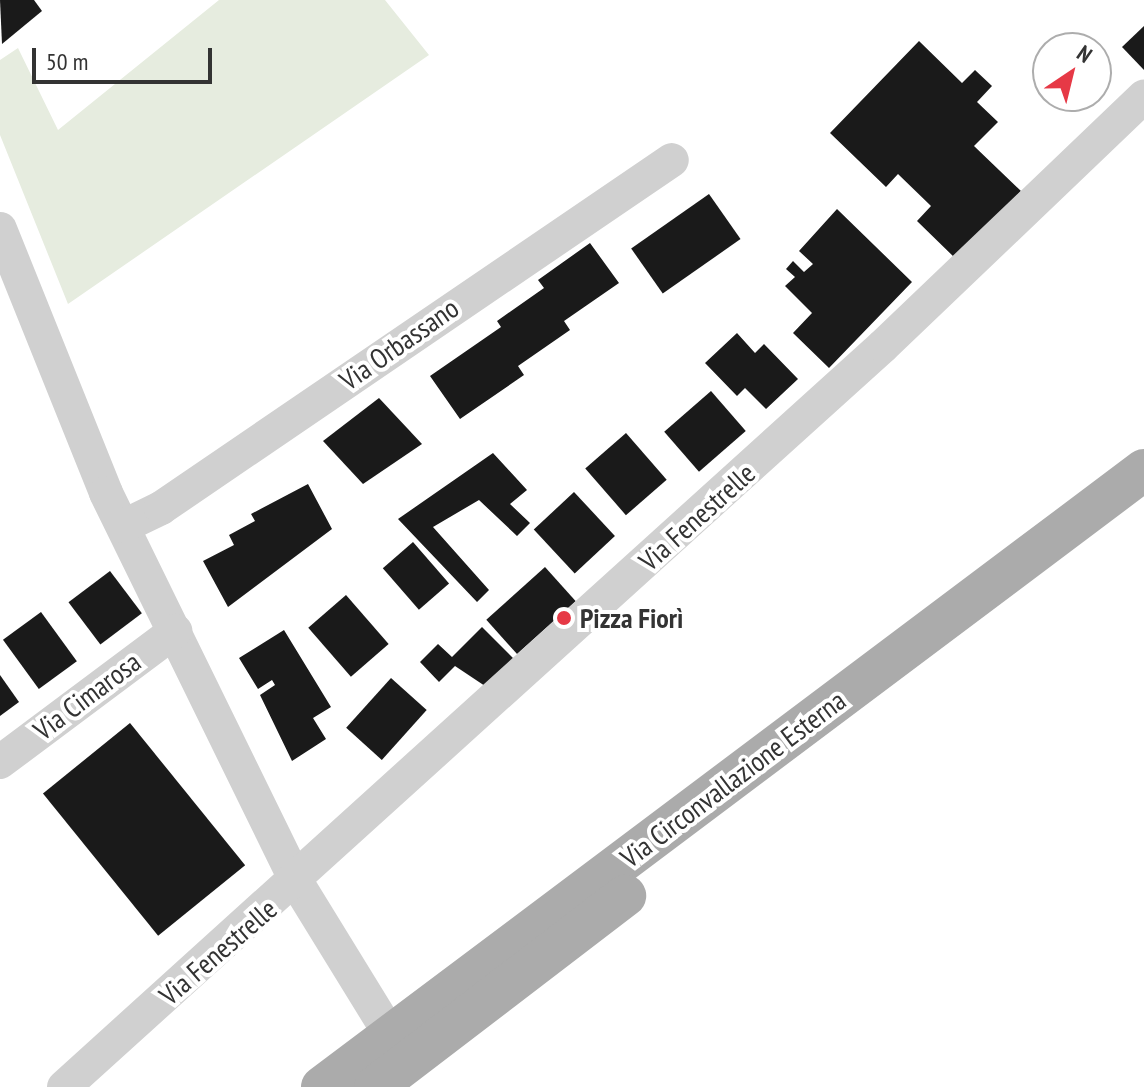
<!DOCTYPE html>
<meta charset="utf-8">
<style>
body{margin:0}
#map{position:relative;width:1144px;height:1087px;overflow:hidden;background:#fff;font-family:"PT Sans Narrow",sans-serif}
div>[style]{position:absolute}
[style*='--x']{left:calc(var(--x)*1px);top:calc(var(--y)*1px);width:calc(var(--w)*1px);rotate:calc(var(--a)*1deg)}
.green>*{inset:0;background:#e6ecdf}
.building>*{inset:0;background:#1a1a1a;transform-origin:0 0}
.minor>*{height:34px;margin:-17px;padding:0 17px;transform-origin:17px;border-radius:17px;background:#d0d0d0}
.major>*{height:42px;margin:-21px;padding:0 21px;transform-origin:21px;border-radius:21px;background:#ababab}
.dots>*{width:22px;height:22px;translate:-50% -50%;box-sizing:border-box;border:4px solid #fff;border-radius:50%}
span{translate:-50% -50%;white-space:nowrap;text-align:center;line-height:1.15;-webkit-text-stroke:8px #fff;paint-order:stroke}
.street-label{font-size:28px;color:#333}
.poi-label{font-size:28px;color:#333;font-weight:700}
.left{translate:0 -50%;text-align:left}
.north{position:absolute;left:1032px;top:32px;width:80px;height:80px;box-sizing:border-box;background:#fff;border:2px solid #adadad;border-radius:50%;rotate:35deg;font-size:22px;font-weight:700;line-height:32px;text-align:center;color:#333}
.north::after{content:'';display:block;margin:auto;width:28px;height:36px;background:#e63946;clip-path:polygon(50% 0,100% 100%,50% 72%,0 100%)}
.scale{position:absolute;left:32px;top:48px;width:180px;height:36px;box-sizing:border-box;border:4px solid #333;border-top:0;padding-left:10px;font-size:24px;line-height:28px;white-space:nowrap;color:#333;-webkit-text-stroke:6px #fff;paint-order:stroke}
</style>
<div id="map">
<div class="green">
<i style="clip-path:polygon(219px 0,385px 0,429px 55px,68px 304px,0 135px,0 60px,18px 48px,58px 130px)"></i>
</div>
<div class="building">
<i style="clip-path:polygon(0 0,34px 0,42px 11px,2px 44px)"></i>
<i style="clip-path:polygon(1144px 26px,1144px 70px,1122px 47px)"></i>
<i style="clip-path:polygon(919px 41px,962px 83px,975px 70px,992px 86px,977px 102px,998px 122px,974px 146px,1021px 191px,956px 259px,917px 221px,931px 206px,898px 174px,886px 187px,830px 133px)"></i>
<i style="left:709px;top:194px;width:55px;height:95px;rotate:55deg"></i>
<i style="clip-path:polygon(837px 209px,912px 282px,829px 368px,793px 333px,812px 313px,785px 286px,795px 277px,786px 269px,793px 261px,804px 272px,813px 264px,799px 251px)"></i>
<i style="clip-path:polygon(590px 243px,619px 283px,564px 321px,570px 330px,518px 366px,524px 375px,460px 419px,430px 376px,501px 327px,497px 321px,544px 288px,538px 280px)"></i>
<i style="clip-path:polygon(737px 333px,755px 353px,764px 344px,798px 379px,766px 409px,745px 388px,737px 396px,705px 363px)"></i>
<i style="left:711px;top:391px;width:53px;height:62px;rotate:49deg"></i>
<i style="clip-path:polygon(379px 398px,422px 444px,363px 484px,323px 441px)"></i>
<i style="left:626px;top:433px;width:62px;height:54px;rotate:49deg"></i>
<i style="clip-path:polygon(493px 453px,527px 490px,510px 504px,530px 523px,517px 536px,479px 500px,433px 527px,489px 590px,477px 602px,398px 519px)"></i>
<i style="clip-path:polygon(308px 484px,332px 529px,228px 607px,203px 561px,234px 545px,229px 535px,255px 521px,251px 514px)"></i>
<i style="left:574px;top:492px;width:60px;height:55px;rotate:47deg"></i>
<i style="left:413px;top:542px;width:55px;height:40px;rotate:49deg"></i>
<i style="left:545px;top:567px;width:46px;height:79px;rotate:48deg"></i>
<i style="left:110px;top:571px;width:53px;height:52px;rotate:53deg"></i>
<i style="left:346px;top:595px;width:65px;height:50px;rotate:49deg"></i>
<i style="left:41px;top:612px;width:61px;height:47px;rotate:54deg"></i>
<i style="clip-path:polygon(482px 627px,515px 660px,488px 688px,455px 666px,439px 682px,420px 662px,438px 644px,452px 657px)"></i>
<i style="clip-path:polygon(284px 630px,331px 707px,313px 718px,326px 739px,292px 761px,260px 695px,275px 685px,272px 680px,258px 689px,239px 658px)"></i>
<i style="clip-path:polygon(0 675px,19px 702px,0 716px)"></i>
<i style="left:391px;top:678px;width:48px;height:67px;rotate:42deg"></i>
<i style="left:130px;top:723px;width:183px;height:112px;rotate:51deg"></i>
</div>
<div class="minor">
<i style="--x:0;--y:229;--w:284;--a:68.1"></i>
<i style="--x:106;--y:493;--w:434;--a:63.9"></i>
<i style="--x:297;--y:883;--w:180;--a:58.4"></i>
<i style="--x:124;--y:526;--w:41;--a:-25.9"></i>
<i style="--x:161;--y:508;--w:618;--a:-34.26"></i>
<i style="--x:0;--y:762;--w:219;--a:-36.8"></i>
<i style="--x:64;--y:1087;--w:1104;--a:-42.14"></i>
<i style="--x:883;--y:346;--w:361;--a:-43.7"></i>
</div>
<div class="major">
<i style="--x:322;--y:1087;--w:1028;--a:-36.89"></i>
<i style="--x:375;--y:1087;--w:315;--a:-37.4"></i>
</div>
<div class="dots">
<i style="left:564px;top:618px;background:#e63946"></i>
</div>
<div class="street-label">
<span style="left:399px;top:344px;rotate:-35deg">Via Orbassano</span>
<span style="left:697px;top:517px;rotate:-42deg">Via Fenestrelle</span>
<span style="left:87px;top:696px;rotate:-37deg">Via Cimarosa</span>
<span style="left:733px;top:779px;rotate:-37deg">Via Circonvallazione Esterna</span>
<span style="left:218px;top:952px;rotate:-41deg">Via Fenestrelle</span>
</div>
<div class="poi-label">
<span class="left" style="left:580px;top:618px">Pizza Fiorì</span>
</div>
<div class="north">N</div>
<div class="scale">50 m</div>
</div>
